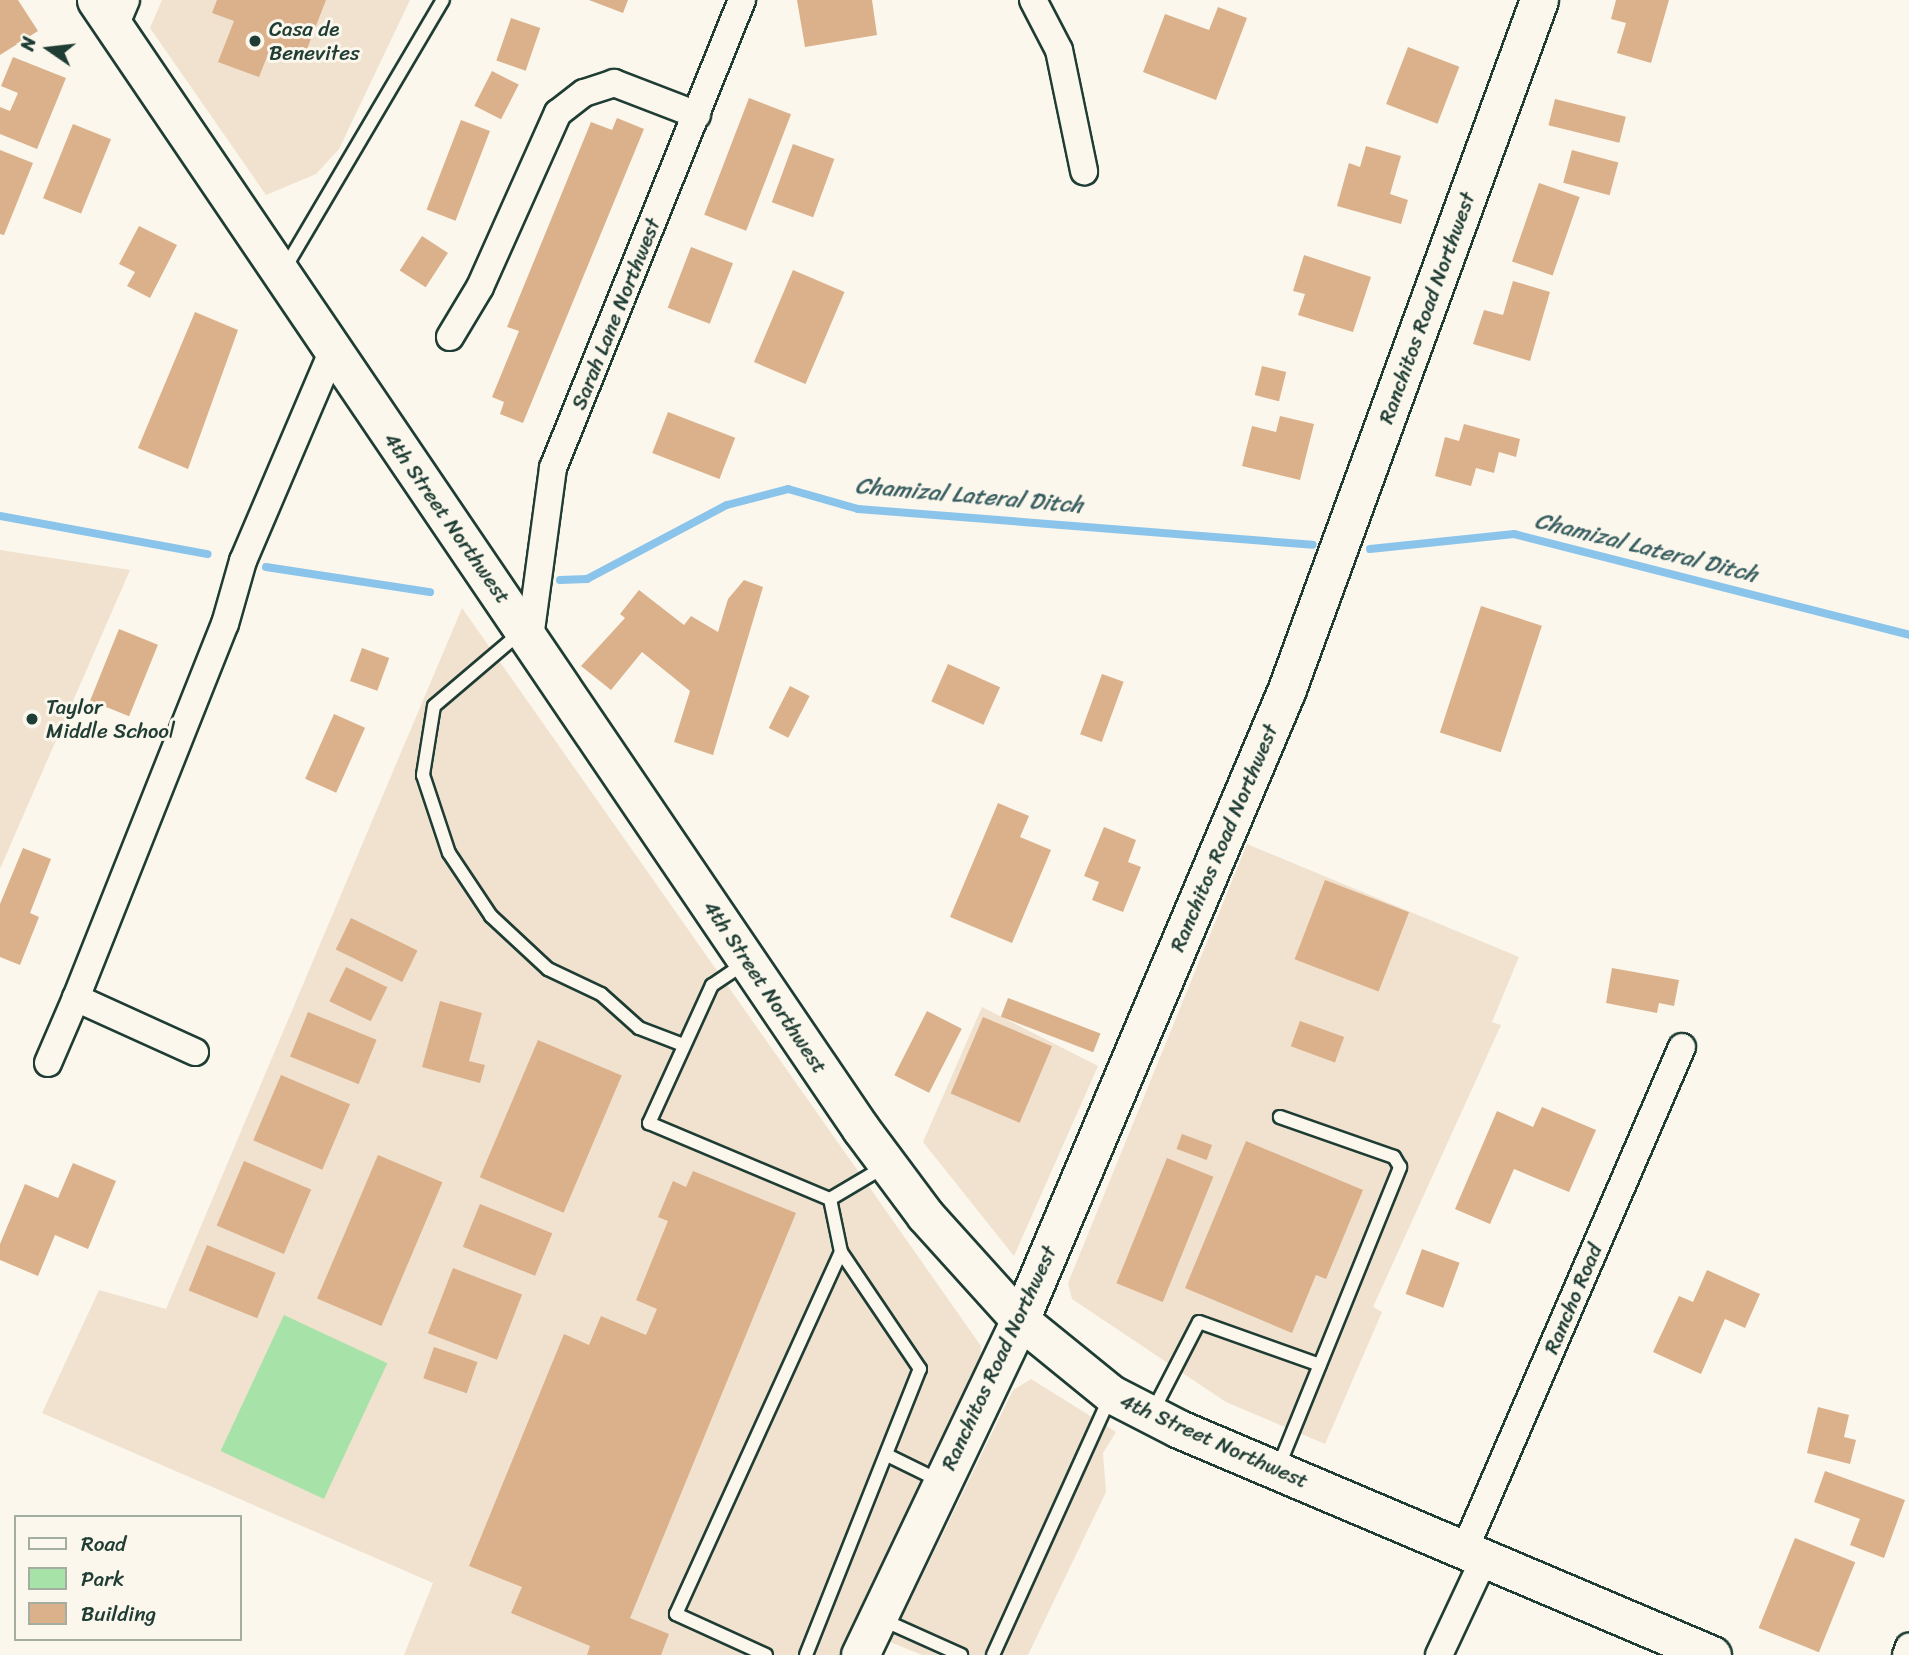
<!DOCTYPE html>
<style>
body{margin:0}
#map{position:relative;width:1909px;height:1655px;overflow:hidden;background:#fbf7ec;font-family:Sriracha,sans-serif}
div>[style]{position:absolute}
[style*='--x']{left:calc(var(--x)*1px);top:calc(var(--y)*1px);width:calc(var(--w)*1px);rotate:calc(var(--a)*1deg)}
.built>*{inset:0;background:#f1e2cf}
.green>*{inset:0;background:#a7e2a8;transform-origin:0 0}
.stream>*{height:8px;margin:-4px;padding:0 4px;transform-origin:4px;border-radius:4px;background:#8bc4ea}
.building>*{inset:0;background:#dbb18b;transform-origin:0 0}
.roads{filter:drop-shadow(2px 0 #1f3d34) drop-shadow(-2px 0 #1f3d34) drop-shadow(0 2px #1f3d34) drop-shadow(0 -2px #1f3d34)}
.lane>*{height:12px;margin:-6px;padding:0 6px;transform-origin:6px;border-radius:6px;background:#fbf7ec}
.street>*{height:26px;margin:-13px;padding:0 13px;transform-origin:13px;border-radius:13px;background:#fbf7ec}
.secondary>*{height:37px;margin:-18.5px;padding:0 18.5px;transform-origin:18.5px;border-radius:18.5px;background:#fbf7ec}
.dots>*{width:19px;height:19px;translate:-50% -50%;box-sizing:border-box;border:4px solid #fbf7ec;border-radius:50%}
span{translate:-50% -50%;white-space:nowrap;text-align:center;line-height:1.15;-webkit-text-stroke:6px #fbf7ec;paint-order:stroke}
.poi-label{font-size:21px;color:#1f3d34}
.left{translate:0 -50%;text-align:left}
.street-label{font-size:21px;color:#1f3d34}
.water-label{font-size:23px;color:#3a5f62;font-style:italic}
.legend{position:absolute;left:14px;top:1515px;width:228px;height:126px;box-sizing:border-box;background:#fbf7ec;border:2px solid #a3ada2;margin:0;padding:9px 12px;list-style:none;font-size:21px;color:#1f3d34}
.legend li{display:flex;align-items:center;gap:14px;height:35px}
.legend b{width:35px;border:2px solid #a3ada2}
.north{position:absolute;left:14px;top:14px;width:70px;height:70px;-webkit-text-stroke:5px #fbf7ec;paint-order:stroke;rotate:284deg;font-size:19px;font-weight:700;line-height:28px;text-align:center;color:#1f3d34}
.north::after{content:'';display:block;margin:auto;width:24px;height:32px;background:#1f3d34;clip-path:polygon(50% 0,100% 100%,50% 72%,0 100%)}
</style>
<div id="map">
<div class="built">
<i style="clip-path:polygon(162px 0,410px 0,339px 149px,316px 174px,266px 195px,150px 28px)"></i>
<i style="clip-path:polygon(0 550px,130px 570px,0 869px)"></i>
<i style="clip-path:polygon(462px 608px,981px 1346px,980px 1363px,840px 1655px,404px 1655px,433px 1583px,42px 1413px,99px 1290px,166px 1309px)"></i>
<i style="clip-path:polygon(1247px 844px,1519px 957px,1492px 1022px,1501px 1025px,1373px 1307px,1382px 1312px,1325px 1444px,1226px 1402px,1072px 1299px,1068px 1283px)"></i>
<i style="clip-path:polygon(982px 1007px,1098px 1066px,1014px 1256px,923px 1142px)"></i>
<i style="clip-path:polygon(1031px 1379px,1116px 1432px,1103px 1453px,1106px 1492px,1028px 1655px,922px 1655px,890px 1642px,1013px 1390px)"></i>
</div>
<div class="green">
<i style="left:284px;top:1315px;width:114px;height:150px;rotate:25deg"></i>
</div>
<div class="stream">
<i style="--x:0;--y:516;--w:211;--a:10.4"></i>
<i style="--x:1370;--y:549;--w:145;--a:-5.9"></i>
<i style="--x:1514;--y:534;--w:408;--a:14.3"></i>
<i style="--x:266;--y:567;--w:166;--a:8.7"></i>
<i style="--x:560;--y:580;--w:27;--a:-2"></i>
<i style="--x:587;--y:579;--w:158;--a:-27.9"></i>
<i style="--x:727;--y:505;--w:63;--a:-14.7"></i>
<i style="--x:788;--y:489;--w:73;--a:15.9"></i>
<i style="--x:858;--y:509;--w:456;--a:4.5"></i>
</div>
<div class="building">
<i style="clip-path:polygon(0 0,18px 0,38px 31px,0 55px)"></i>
<i style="clip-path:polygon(217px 0,326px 0,302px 62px,270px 49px,259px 77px,218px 62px,234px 21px,212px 13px)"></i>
<i style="clip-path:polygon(589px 0,628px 0,623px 13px)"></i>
<i style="clip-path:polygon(797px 0,872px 0,877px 35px,805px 47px)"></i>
<i style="clip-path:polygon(1616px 0,1669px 0,1651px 63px,1617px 53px,1626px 23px,1611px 19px)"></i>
<i style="clip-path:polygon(1218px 7px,1247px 18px,1216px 100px,1143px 72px,1165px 14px,1209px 30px)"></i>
<i style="left:511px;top:18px;width:31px;height:45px;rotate:19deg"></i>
<i style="left:1408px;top:47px;width:55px;height:61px;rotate:21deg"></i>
<i style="clip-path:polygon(13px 57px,66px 78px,37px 149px,0 134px,0 107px,10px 111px,18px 93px,1px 86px)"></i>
<i style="left:492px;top:71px;width:30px;height:39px;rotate:27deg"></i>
<i style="left:749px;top:98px;width:45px;height:125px;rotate:21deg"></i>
<i style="left:1555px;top:99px;width:73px;height:27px;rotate:14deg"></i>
<i style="clip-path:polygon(617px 118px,644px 129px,523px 423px,500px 414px,504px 402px,492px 397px,519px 331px,507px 327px,591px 122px,612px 130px)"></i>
<i style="left:461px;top:120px;width:31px;height:96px;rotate:21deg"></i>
<i style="left:73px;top:124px;width:41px;height:80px;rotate:22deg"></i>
<i style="left:793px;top:144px;width:44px;height:62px;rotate:20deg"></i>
<i style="clip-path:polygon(1366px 146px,1401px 156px,1390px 194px,1408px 200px,1401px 224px,1337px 206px,1349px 163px,1360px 167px)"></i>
<i style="clip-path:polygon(0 150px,33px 163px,4px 235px,0 234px)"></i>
<i style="left:1572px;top:150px;width:48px;height:34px;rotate:15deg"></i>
<i style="left:1539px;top:183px;width:43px;height:83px;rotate:19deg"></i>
<i style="clip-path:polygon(139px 226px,177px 245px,150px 298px,127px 286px,135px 272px,119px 264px)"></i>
<i style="left:422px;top:236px;width:31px;height:41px;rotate:33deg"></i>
<i style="left:691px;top:247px;width:45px;height:65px;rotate:21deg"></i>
<i style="clip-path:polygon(1304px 255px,1371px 277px,1353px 332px,1298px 315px,1305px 294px,1293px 291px)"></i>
<i style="left:793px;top:270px;width:56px;height:100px;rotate:23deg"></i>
<i style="clip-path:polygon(1513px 281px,1550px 292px,1530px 361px,1473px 344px,1484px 310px,1503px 315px)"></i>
<i style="clip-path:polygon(195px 312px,238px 330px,188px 469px,138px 448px)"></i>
<i style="left:1262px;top:366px;width:25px;height:30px;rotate:14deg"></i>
<i style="left:668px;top:412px;width:72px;height:44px;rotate:21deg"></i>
<i style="clip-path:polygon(1280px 416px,1314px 424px,1300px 480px,1242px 466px,1252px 426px,1276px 432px)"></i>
<i style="clip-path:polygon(1464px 424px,1520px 439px,1516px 457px,1499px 452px,1494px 473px,1476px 468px,1471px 486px,1435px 476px,1445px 437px,1459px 441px)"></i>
<i style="clip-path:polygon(744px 580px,763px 587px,713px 755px,674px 742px,690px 691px,642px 652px,611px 690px,581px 666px,625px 618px,620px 614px,639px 590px,684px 625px,691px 616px,718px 632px,728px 599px)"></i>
<i style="left:1481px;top:606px;width:64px;height:133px;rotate:18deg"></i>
<i style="left:119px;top:629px;width:42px;height:77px;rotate:22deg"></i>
<i style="left:362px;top:648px;width:29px;height:35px;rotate:20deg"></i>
<i style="left:948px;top:664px;width:57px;height:41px;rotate:24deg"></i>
<i style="left:1102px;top:674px;width:23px;height:64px;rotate:20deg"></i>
<i style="left:790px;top:686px;width:22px;height:47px;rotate:27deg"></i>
<i style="left:334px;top:714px;width:34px;height:71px;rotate:24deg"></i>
<i style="clip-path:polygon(998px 803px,1029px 816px,1020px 837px,1051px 850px,1012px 943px,950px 917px)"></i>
<i style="clip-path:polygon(1104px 827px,1136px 840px,1128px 862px,1141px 867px,1123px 912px,1092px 900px,1099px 882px,1084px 876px)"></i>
<i style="clip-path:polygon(23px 848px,51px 859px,30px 913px,39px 917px,20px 965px,0 957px,0 904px)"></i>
<i style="left:1325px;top:880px;width:90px;height:85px;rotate:21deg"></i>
<i style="left:351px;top:918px;width:74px;height:35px;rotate:26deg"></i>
<i style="left:346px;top:967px;width:46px;height:38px;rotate:26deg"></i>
<i style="clip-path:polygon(1612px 968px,1679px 980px,1674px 1006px,1659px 1003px,1657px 1013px,1606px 1003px)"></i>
<i style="left:1008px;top:998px;width:99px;height:20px;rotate:21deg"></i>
<i style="clip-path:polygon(440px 1001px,482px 1013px,469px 1061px,485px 1065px,480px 1083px,422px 1067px)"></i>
<i style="left:927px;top:1011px;width:39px;height:72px;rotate:27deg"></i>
<i style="left:308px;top:1012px;width:74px;height:48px;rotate:22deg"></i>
<i style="left:983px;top:1017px;width:75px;height:83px;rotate:23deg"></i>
<i style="left:1300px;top:1021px;width:47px;height:27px;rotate:20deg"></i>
<i style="left:538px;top:1040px;width:91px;height:149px;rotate:23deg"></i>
<i style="left:281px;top:1075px;width:75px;height:71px;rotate:23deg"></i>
<i style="clip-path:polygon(1542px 1107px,1596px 1130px,1569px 1192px,1514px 1169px,1490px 1224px,1455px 1209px,1497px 1111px,1533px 1127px)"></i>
<i style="left:1182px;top:1134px;width:32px;height:16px;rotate:20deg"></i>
<i style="clip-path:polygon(1246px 1141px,1363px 1190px,1326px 1279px,1316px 1275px,1292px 1333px,1185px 1288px)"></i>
<i style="left:378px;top:1155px;width:70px;height:156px;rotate:23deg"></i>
<i style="left:1167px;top:1158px;width:50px;height:135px;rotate:22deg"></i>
<i style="left:244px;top:1161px;width:73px;height:70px;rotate:23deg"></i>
<i style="clip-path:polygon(73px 1163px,116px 1181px,88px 1249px,55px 1235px,38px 1276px,0 1260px,0 1244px,25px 1184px,58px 1198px)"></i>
<i style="clip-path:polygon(693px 1171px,796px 1213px,630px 1618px,669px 1634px,661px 1655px,587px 1655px,590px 1646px,511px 1613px,522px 1587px,469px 1566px,564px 1334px,589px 1345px,601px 1316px,646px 1335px,657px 1309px,636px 1300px,668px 1221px,658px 1217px,673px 1181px,686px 1187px)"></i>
<i style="left:480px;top:1204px;width:78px;height:46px;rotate:22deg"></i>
<i style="left:207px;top:1245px;width:74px;height:49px;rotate:22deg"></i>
<i style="left:1422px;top:1249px;width:40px;height:48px;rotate:20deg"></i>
<i style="left:453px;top:1268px;width:74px;height:70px;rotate:21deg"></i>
<i style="clip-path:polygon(1707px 1270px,1760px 1294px,1745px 1328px,1725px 1319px,1701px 1374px,1653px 1352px,1679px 1296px,1693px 1302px)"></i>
<i style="left:434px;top:1347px;width:46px;height:33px;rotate:19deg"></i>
<i style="clip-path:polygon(1818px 1407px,1849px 1415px,1844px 1437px,1856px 1440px,1850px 1464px,1807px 1453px)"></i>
<i style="clip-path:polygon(1825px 1471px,1905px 1500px,1884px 1558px,1850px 1545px,1860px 1519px,1814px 1502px)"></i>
<i style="left:1795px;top:1538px;width:65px;height:97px;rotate:22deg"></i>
</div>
<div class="roads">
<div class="lane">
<i style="--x:285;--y:268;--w:311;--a:-59.5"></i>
<i style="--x:521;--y:632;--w:114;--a:139.6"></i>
<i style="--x:434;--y:706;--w:70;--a:99.1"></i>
<i style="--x:423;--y:775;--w:82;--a:71.6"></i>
<i style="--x:449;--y:853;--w:76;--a:56.3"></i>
<i style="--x:491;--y:916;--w:78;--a:42.9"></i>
<i style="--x:548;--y:969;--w:59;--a:25.3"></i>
<i style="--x:601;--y:994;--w:51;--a:41.8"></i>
<i style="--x:639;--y:1028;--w:45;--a:20.9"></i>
<i style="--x:745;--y:963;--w:40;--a:146"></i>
<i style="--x:712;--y:985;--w:152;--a:114.5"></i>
<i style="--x:649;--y:1123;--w:196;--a:22.8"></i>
<i style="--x:830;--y:1199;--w:63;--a:-30.7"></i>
<i style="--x:1152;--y:1413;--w:102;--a:-62.7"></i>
<i style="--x:1199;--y:1322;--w:128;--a:19.6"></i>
<i style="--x:887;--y:1455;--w:59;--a:26.1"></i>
<i style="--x:1278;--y:1468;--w:325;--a:-67.9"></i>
<i style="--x:1400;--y:1167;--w:12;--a:-121"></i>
<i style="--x:1394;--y:1157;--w:121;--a:-160.7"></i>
<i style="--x:881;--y:1619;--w:88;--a:24.2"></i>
<i style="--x:766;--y:1655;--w:99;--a:-155.5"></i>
<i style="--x:676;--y:1614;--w:398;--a:-65.5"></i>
<i style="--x:841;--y:1252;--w:54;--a:-101.7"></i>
<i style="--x:806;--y:1655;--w:308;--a:-68.3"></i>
<i style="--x:920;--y:1369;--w:141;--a:-124"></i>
<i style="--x:993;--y:1655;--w:283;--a:-65.6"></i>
</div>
<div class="street">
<i style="--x:1033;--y:0;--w:56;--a:62.5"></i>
<i style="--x:1059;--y:50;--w:124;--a:78.3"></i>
<i style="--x:115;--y:26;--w:28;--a:-67"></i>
<i style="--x:450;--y:337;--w:58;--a:-59"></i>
<i style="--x:480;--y:287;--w:191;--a:-65.9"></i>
<i style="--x:558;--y:113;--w:33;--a:-38"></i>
<i style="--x:584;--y:93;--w:32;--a:-18"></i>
<i style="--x:614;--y:83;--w:89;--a:21.1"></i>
<i style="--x:530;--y:638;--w:172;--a:-82.3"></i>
<i style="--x:553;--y:468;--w:505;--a:-68.01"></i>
<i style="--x:195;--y:1052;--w:131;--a:-155.6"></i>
<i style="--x:76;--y:998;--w:403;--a:-68.3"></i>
<i style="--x:225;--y:624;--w:66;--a:-74.1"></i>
<i style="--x:243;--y:561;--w:227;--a:-66.9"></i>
<i style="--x:48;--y:1063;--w:71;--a:-66.7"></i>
<i style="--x:1464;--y:1551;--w:549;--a:-66.61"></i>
<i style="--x:1439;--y:1655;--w:106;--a:-64.9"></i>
<i style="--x:1906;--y:1655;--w:9;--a:-69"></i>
</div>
<div class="secondary">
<i style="--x:96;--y:0;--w:1364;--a:55.88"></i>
<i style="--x:861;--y:1129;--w:107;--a:53.3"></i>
<i style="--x:925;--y:1215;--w:142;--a:47.9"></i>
<i style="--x:1020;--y:1320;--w:117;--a:39.1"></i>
<i style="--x:1111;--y:1394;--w:76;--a:27.2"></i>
<i style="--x:1179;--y:1429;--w:579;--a:22.98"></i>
<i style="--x:860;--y:1655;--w:371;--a:-64.5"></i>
<i style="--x:1020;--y:1320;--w:685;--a:-67.06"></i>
<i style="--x:1287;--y:689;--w:734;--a:-69.91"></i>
</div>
</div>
<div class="dots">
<i style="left:255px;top:41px;background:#1f3d34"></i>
<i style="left:32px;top:719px;background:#1f3d34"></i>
</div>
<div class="poi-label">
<span class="left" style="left:269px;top:41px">Casa de<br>Benevites</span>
<span class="left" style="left:46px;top:719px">Taylor<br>Middle School</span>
</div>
<div class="street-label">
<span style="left:1427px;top:308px;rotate:-70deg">Ranchitos Road Northwest</span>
<span style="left:616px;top:314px;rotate:-68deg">Sarah Lane Northwest</span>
<span style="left:447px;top:518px;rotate:55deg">4th Street Northwest</span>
<span style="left:1224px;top:838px;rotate:-67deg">Ranchitos Road Northwest</span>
<span style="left:765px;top:987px;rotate:56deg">4th Street Northwest</span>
<span style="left:1573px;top:1299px;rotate:-67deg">Rancho Road</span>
<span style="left:999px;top:1358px;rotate:-65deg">Ranchitos Road Northwest</span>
<span style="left:1214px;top:1441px;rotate:24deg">4th Street Northwest</span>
</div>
<div class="water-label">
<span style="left:969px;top:496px;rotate:5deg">Chamizal Lateral Ditch</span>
<span style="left:1646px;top:548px;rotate:14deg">Chamizal Lateral Ditch</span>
</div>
<ul class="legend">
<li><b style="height:9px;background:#fbf7ec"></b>Road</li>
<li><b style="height:19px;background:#a7e2a8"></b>Park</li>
<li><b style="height:19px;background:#dbb18b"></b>Building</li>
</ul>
<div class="north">N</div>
</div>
